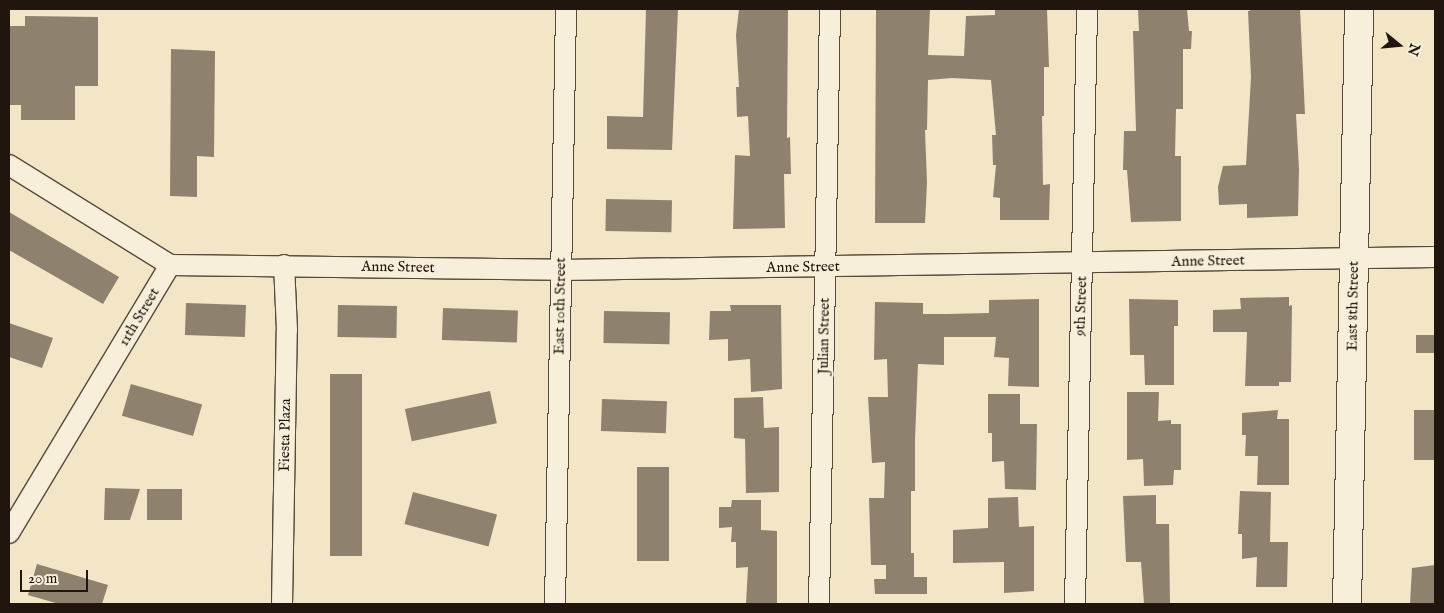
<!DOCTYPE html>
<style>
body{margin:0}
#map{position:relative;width:1444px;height:613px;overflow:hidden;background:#f3e6c6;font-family:"IM FELL English",serif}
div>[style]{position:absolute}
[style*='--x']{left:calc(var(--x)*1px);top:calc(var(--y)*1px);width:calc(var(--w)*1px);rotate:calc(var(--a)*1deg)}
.building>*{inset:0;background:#8e826e;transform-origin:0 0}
.roads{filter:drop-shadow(1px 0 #564a3c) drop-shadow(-1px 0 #564a3c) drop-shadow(0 1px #564a3c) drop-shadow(0 -1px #564a3c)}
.street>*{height:20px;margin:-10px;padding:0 10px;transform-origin:10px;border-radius:10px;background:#f7efda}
.secondary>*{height:28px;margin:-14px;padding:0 14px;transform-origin:14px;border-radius:14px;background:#f7efda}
span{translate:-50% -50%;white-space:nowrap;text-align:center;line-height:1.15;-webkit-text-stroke:4px #f7efda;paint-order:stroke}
.street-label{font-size:15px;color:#21160e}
.frame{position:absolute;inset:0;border:10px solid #21160e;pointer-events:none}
.north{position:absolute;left:1374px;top:20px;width:50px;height:50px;-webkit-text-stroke:4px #f7efda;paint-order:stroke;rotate:107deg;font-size:14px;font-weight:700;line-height:20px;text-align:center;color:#21160e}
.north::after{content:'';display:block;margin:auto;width:18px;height:22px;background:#21160e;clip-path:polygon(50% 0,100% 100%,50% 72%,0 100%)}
.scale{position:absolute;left:20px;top:570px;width:68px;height:22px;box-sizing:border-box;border:2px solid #21160e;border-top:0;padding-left:6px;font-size:15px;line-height:18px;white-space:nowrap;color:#21160e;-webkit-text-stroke:4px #f7efda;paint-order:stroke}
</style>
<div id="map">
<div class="building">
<i style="clip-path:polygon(646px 9px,678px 9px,672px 150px,607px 149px,607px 116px,643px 117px)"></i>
<i style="clip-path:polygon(739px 9px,788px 9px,787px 138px,790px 137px,791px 174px,784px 174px,785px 228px,733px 229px,735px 155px,750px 156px,748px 116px,737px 117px,736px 87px,739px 87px,736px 35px)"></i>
<i style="clip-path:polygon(876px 9px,930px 9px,928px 55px,964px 56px,966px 16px,995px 15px,995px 9px,1047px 9px,1049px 67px,1044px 67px,1044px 116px,1042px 116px,1043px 185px,1050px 184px,1049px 220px,1000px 220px,1000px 198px,993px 197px,996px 165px,993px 165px,992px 135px,996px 135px,991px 80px,952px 78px,928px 80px,927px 130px,925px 130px,927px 183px,925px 223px,875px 223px)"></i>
<i style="clip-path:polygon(1138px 9px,1187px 9px,1189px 31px,1192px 31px,1191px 49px,1183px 49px,1183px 109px,1176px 109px,1175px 156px,1181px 156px,1181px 221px,1131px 222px,1127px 170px,1123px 170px,1124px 131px,1136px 131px,1133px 31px,1139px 31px)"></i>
<i style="clip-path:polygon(1250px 9px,1300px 9px,1305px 114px,1296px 114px,1299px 169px,1298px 216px,1247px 218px,1247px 204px,1219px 205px,1218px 187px,1223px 166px,1246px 165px,1251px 77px,1248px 11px,1250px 11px)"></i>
<i style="clip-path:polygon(25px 16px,98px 17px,98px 86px,75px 86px,75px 120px,21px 120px,21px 105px,9px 105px,9px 26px,25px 26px)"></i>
<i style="clip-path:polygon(171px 49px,215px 51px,214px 157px,197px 156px,197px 197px,170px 196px)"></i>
<i style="left:606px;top:199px;width:66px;height:32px;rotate:1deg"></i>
<i style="clip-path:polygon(9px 212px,119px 277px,103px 304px,9px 250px)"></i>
<i style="clip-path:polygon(1289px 297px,1289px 306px,1292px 305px,1291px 382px,1279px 382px,1279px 386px,1245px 386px,1247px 332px,1213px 332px,1213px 310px,1241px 309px,1240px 298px)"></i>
<i style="clip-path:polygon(1039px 299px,1039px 387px,1008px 386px,1009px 358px,994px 357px,996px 337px,944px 337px,944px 365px,918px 364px,915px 440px,915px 491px,911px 491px,911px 553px,914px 553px,914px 577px,927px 577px,927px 594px,875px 594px,874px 579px,886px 579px,886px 565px,871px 565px,869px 498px,884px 498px,885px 462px,872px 463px,868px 397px,888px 397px,887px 359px,874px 360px,875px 302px,923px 303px,923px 314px,947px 314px,989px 313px,989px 300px)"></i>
<i style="clip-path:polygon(1129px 299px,1178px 300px,1178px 326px,1174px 326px,1174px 385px,1145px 385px,1144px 355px,1130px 355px)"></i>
<i style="left:186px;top:303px;width:60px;height:32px;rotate:2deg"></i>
<i style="left:338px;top:305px;width:59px;height:32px;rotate:1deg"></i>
<i style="clip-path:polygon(730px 305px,781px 305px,782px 389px,751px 392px,750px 359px,728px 361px,728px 339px,709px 340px,710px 311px,731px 311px)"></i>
<i style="left:443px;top:308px;width:75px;height:32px;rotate:2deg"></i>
<i style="left:604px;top:311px;width:66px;height:32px;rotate:1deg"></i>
<i style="clip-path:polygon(9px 323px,53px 338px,42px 368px,9px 357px)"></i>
<i style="left:1416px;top:335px;width:19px;height:18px"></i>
<i style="left:330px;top:374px;width:32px;height:182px"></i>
<i style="left:131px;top:384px;width:74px;height:33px;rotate:16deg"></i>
<i style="left:490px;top:391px;width:33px;height:87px;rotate:78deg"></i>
<i style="clip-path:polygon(1127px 392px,1159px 392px,1158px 421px,1171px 420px,1171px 424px,1181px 424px,1181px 470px,1174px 470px,1173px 485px,1144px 486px,1143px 459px,1127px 460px)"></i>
<i style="clip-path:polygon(988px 394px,1020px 394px,1020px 424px,1037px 424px,1036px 490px,1005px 489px,1004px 461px,992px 462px,992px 433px,988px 433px)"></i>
<i style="clip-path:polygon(763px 397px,764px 428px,779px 427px,779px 492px,746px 493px,745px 439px,734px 438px,734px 398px)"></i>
<i style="left:602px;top:399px;width:65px;height:32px;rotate:2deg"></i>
<i style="clip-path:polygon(1278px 410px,1277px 419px,1289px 419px,1289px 485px,1257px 485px,1258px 456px,1245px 456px,1246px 435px,1242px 435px,1242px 413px)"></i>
<i style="left:1414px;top:410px;width:21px;height:50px"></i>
<i style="left:637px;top:467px;width:32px;height:94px"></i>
<i style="clip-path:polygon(105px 488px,140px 489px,130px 520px,104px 520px)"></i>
<i style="left:147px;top:489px;width:35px;height:31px"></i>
<i style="clip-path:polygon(1240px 491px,1271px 492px,1270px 542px,1288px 542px,1287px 587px,1256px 587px,1257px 557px,1242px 559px,1242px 534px,1238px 534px)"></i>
<i style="left:413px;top:492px;width:87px;height:33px;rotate:15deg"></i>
<i style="clip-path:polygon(1156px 495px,1156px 524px,1169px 524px,1170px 604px,1144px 604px,1141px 562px,1126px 562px,1123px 496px)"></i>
<i style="clip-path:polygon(1018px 497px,1019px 527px,1034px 526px,1034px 591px,1004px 593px,1004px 562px,953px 563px,953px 530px,988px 528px,988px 498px)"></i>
<i style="clip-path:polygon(732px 500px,761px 500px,761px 530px,777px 531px,777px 604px,746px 604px,748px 567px,736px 568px,736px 542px,731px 542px,732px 527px,719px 528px,719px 507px,731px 507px)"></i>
<i style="clip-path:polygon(37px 564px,108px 585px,102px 604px,59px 604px,28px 595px)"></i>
<i style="clip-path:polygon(1435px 565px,1435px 604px,1410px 604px,1412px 568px)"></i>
</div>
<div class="roads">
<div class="street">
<i style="--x:9;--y:165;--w:190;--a:31.8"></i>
<i style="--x:170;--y:265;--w:391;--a:0.7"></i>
<i style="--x:561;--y:270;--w:874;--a:-0.85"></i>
<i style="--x:9;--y:533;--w:313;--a:-59"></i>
<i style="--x:282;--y:604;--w:274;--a:-89"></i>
<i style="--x:287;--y:330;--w:65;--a:-92.6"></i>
<i style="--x:555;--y:604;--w:595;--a:-88.94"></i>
<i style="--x:819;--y:604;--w:595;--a:-88.94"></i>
<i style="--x:1075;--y:604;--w:595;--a:-88.84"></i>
</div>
<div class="secondary">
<i style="--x:1347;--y:604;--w:595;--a:-88.84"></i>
</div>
</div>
<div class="street-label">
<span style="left:1208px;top:261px;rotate:-1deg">Anne Street</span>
<span style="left:398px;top:267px;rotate:1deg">Anne Street</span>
<span style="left:803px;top:267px;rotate:-1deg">Anne Street</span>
<span style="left:560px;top:306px;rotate:-89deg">East 10th Street</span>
<span style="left:1081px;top:306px;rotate:-88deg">9th Street</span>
<span style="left:1353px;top:306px;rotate:-89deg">East 8th Street</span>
<span style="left:139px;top:317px;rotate:-59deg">11th Street</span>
<span style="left:824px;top:336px;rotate:-89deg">Julian Street</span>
<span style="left:285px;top:435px;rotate:-89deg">Fiesta Plaza</span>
</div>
<div class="frame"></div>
<div class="north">N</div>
<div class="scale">20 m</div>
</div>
